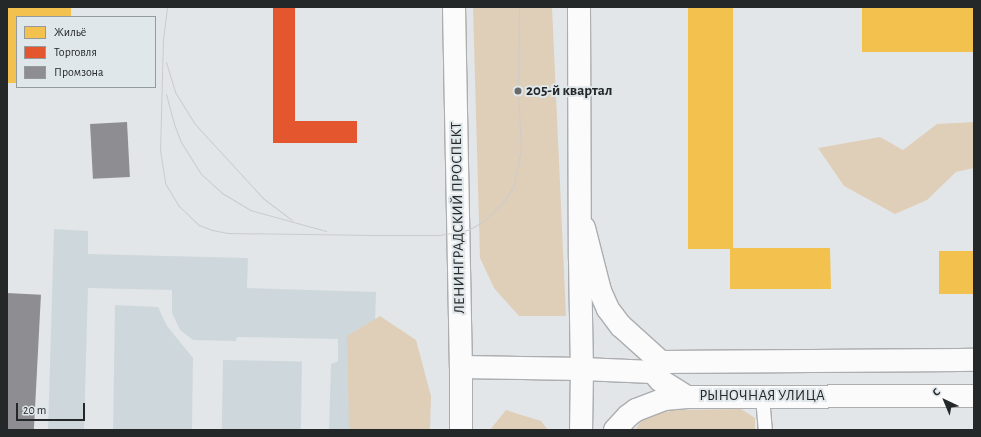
<!DOCTYPE html>
<meta charset="utf-8">
<style>
body{margin:0}
#map{position:relative;width:981px;height:437px;overflow:hidden;background:#e3e6e8;font-family:"Alegreya Sans",sans-serif}
div>[style]{position:absolute}
[style*='--x']{left:calc(var(--x)*1px);top:calc(var(--y)*1px);width:calc(var(--w)*1px);rotate:calc(var(--a)*1deg)}
.built>*{inset:0;background:#ced8dc;transform-origin:0 0}
.green>*{inset:0;background:#dfcfb9}
.homes>*{inset:0;background:#f2c14e;transform-origin:0 0}
.shops>*{inset:0;background:#e4572e}
.industry>*{inset:0;background:#8d8d92;transform-origin:0 0}
.roads{filter:drop-shadow(1px 0 #abadaf) drop-shadow(-1px 0 #abadaf) drop-shadow(0 1px #abadaf) drop-shadow(0 -1px #abadaf)}
.service>*{height:13px;margin:-6.5px;padding:0 6.5px;transform-origin:6.5px;border-radius:6.5px;background:#fbfbfc}
.tertiary>*{height:22px;margin:-11px;padding:0 11px;transform-origin:11px;border-radius:11px;background:#fbfbfc}
.secondary>*{height:22px;margin:-11px;padding:0 11px;transform-origin:11px;border-radius:11px;background:#fbfbfc}
.tram>*{height:1px;margin:-0.5px;padding:0 0.5px;transform-origin:0.5px;border-radius:0.5px;background:#cacccc}
.dots>*{width:11px;height:11px;translate:-50% -50%;box-sizing:border-box;border:2px solid #e0e7eb;border-radius:50%}
span{translate:-50% -50%;white-space:nowrap;text-align:center;line-height:1.15;-webkit-text-stroke:4px #e0e7eb;paint-order:stroke}
.poi-label{font-size:15px;color:#252829;font-weight:700}
.left{translate:0 -50%;text-align:left}
.street-label{font-size:15px;color:#252829}
.frame{position:absolute;inset:0;border:8px solid #252829;pointer-events:none}
.legend{position:absolute;left:16px;top:16px;width:140px;height:72px;box-sizing:border-box;background:#e0e7eb;border:1px solid #959b9d;margin:0;padding:5px 7px;list-style:none;font-size:12px;color:#252829}
.legend li{display:flex;align-items:center;gap:8px;height:20px}
.legend b{width:20px;border:1px solid #959b9d}
.north{position:absolute;left:925px;top:381px;width:40px;height:40px;-webkit-text-stroke:3px #e0e7eb;paint-order:stroke;rotate:316deg;font-size:11px;font-weight:700;line-height:16px;text-align:center;color:#252829}
.north::after{content:'';display:block;margin:auto;width:14px;height:18px;background:#252829;clip-path:polygon(50% 0,100% 100%,50% 72%,0 100%)}
.scale{position:absolute;left:16px;top:403px;width:69px;height:18px;box-sizing:border-box;border:2px solid #252829;border-top:0;padding-left:5px;font-size:12px;line-height:14px;white-space:nowrap;color:#252829;-webkit-text-stroke:3px #e0e7eb;paint-order:stroke}
</style>
<div id="map">
<div class="built">
<i style="clip-path:polygon(54px 229px,88px 231px,88px 254px,248px 258px,247px 288px,376px 292px,372px 430px,329px 430px,331px 364px,338px 361px,338px 339px,237px 337px,236px 341px,193px 340px,180px 330px,172px 313px,172px 290px,88px 288px,84px 430px,48px 430px)"></i>
<i style="clip-path:polygon(115px 305px,158px 307px,167px 326px,193px 358px,192px 430px,113px 430px)"></i>
<i style="left:223px;top:360px;width:79px;height:70px;rotate:1deg"></i>
</div>
<div class="green">
<i style="clip-path:polygon(473px 7px,552px 7px,566px 316px,519px 316px,494px 288px,480px 258px)"></i>
<i style="clip-path:polygon(974px 122px,974px 168px,956px 172px,927px 200px,895px 214px,844px 186px,818px 148px,880px 137px,903px 150px,937px 124px)"></i>
<i style="clip-path:polygon(380px 316px,416px 340px,431px 396px,430px 430px,349px 430px,347px 336px)"></i>
<i style="clip-path:polygon(741px 409px,755px 418px,755px 430px,635px 430px,644px 417px,675px 410px)"></i>
<i style="clip-path:polygon(506px 410px,541px 421px,548px 430px,490px 430px)"></i>
</div>
<div class="homes">
<i style="clip-path:polygon(7px 7px,71px 7px,71px 17px,17px 17px,17px 83px,7px 83px)"></i>
<i style="clip-path:polygon(688px 7px,733px 7px,733px 248px,830px 248px,831px 289px,730px 289px,730px 249px,688px 249px)"></i>
<i style="left:862px;top:7px;width:112px;height:45px"></i>
<i style="left:939px;top:251px;width:35px;height:43px"></i>
</div>
<div class="shops">
<i style="clip-path:polygon(273px 7px,295px 7px,295px 121px,357px 121px,357px 143px,273px 143px)"></i>
</div>
<div class="industry">
<i style="left:127px;top:122px;width:55px;height:37px;rotate:87deg"></i>
<i style="left:7px;top:293px;width:34px;height:137px;rotate:3deg"></i>
</div>
<div class="roads">
<div class="service">
<i style="--x:762;--y:397;--w:33;--a:85"></i>
</div>
<div class="tertiary">
<i style="--x:584;--y:228;--w:65;--a:75.7"></i>
<i style="--x:600;--y:291;--w:20;--a:66"></i>
<i style="--x:608;--y:309;--w:21;--a:53"></i>
<i style="--x:621;--y:326;--w:54;--a:42"></i>
<i style="--x:661;--y:362;--w:313;--a:-0.4"></i>
<i style="--x:461;--y:367;--w:121;--a:0.9"></i>
<i style="--x:582;--y:369;--w:71;--a:2.4"></i>
<i style="--x:653;--y:372;--w:11;--a:49"></i>
<i style="--x:660;--y:380;--w:32;--a:32"></i>
<i style="--x:615;--y:430;--w:19;--a:-47"></i>
<i style="--x:628;--y:416;--w:10;--a:-37"></i>
<i style="--x:636;--y:410;--w:30;--a:-21"></i>
<i style="--x:664;--y:399;--w:23;--a:-5"></i>
<i style="--x:687;--y:397;--w:287;--a:-0.2"></i>
</div>
<div class="secondary">
<i style="--x:454;--y:7;--w:360;--a:88.9"></i>
<i style="--x:461;--y:367;--w:63;--a:90"></i>
<i style="--x:579;--y:7;--w:252;--a:89.8"></i>
<i style="--x:580;--y:259;--w:110;--a:89"></i>
<i style="--x:582;--y:369;--w:61;--a:90.9"></i>
</div>
</div>
<div class="tram">
<i style="--x:167;--y:7;--w:31;--a:97"></i>
<i style="--x:163;--y:38;--w:112;--a:91.5"></i>
<i style="--x:160;--y:150;--w:33;--a:81"></i>
<i style="--x:165;--y:183;--w:27;--a:59"></i>
<i style="--x:179;--y:206;--w:28;--a:44"></i>
<i style="--x:199;--y:225;--w:14;--a:21"></i>
<i style="--x:212;--y:230;--w:16;--a:11"></i>
<i style="--x:228;--y:233;--w:146;--a:0.8"></i>
<i style="--x:374;--y:235;--w:65;--a:0"></i>
<i style="--x:439;--y:235;--w:20;--a:-9"></i>
<i style="--x:459;--y:232;--w:11;--a:-15"></i>
<i style="--x:470;--y:229;--w:16;--a:-30"></i>
<i style="--x:484;--y:221;--w:31;--a:-45"></i>
<i style="--x:506;--y:199;--w:16;--a:-60"></i>
<i style="--x:514;--y:185;--w:37;--a:-79"></i>
<i style="--x:521;--y:149;--w:58;--a:-93"></i>
<i style="--x:518;--y:91;--w:84;--a:-89.3"></i>
<i style="--x:166;--y:62;--w:31;--a:73"></i>
<i style="--x:175;--y:92;--w:36;--a:58"></i>
<i style="--x:194;--y:123;--w:103;--a:47.4"></i>
<i style="--x:264;--y:199;--w:35;--a:37"></i>
<i style="--x:166;--y:94;--w:31;--a:75"></i>
<i style="--x:174;--y:124;--w:19;--a:69"></i>
<i style="--x:181;--y:142;--w:36;--a:58"></i>
<i style="--x:200;--y:173;--w:30;--a:42"></i>
<i style="--x:222;--y:193;--w:33;--a:31"></i>
<i style="--x:250;--y:210;--w:79;--a:15.4"></i>
</div>
<div class="dots">
<i style="left:518px;top:91px;background:#686a6c"></i>
</div>
<div class="poi-label">
<span class="left" style="left:526px;top:91px">205-й квартал</span>
</div>
<div class="street-label">
<span style="left:458px;top:218px;rotate:-91deg">ЛЕНИНГРАДСКИЙ ПРОСПЕКТ</span>
<span style="left:762px;top:396px">РЫНОЧНАЯ УЛИЦА</span>
</div>
<div class="frame"></div>
<ul class="legend">
<li><b style="height:11px;background:#f2c14e"></b>Жильё</li>
<li><b style="height:11px;background:#e4572e"></b>Торговля</li>
<li><b style="height:11px;background:#8d8d92"></b>Промзона</li>
</ul>
<div class="north">С</div>
<div class="scale">20 m</div>
</div>
